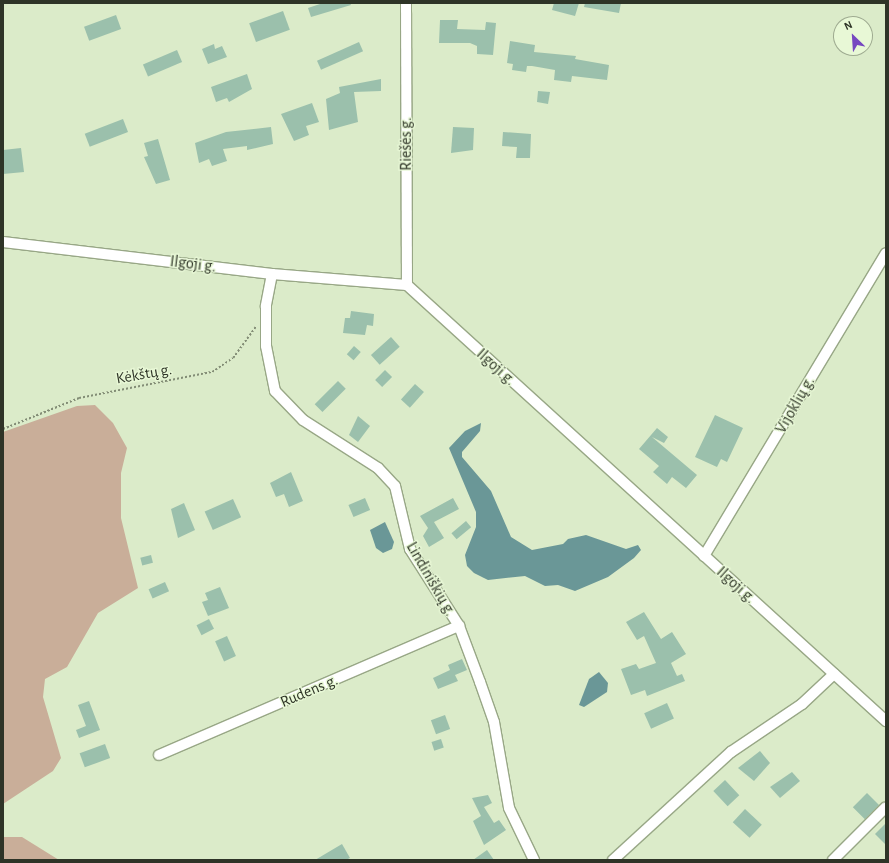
<!DOCTYPE html>
<meta charset="utf-8">
<style>
body{margin:0}
#map{position:relative;width:889px;height:863px;overflow:hidden;background:#dbebc9;font-family:"Alegreya Sans",sans-serif}
div>[style]{position:absolute}
[style*='--x']{left:calc(var(--x)*1px);top:calc(var(--y)*1px);width:calc(var(--w)*1px);rotate:calc(var(--a)*1deg)}
.green>*{inset:0;background:#c9ae99}
.water>*{inset:0;background:#6a9797}
.building>*{inset:0;background:#9bc0ac;transform-origin:0 0}
.path>*{height:1.5px;margin-top:-0.75px;transform-origin:0;background:repeating-linear-gradient(90deg,#838d76 0 2px,transparent 0 4px)}
.roads{filter:drop-shadow(1px 0 #98a786) drop-shadow(-1px 0 #98a786) drop-shadow(0 1px #98a786) drop-shadow(0 -1px #98a786)}
.minor>*{height:10px;margin:-5px;padding:0 5px;transform-origin:5px;border-radius:5px;background:#fff}
span{translate:-50% -50%;white-space:nowrap;text-align:center;line-height:1.15;-webkit-text-stroke:3px #e8f8d6;paint-order:stroke}
.street-label{font-size:16px;color:#2e3427}
.frame{position:absolute;inset:0;border:4px solid #2e3427;pointer-events:none}
.north{position:absolute;left:833px;top:16px;width:40px;height:40px;box-sizing:border-box;background:#e8f8d6;border:1px solid #9eaa90;border-radius:50%;rotate:335deg;font-size:11px;font-weight:700;line-height:16px;text-align:center;color:#2e3427}
.north::after{content:'';display:block;margin:auto;width:14px;height:18px;background:#7648c0;clip-path:polygon(50% 0,100% 100%,50% 72%,0 100%)}
</style>
<div id="map">
<div class="green">
<i style="clip-path:polygon(95px 405px,113px 423px,127px 448px,121px 473px,121px 518px,138px 588px,98px 613px,67px 667px,45px 679px,43px 697px,61px 758px,53px 771px,3px 804px,3px 432px,77px 406px)"></i>
<i style="clip-path:polygon(3px 837px,22px 837px,59px 860px,3px 860px)"></i>
</div>
<div class="water">
<i style="clip-path:polygon(481px 423px,480px 431px,462px 452px,462px 457px,491px 491px,511px 537px,532px 550px,563px 544px,568px 539px,586px 535px,626px 549px,638px 545px,641px 550px,634px 558px,608px 577px,575px 591px,558px 585px,545px 586px,525px 576px,488px 580px,474px 573px,467px 566px,465px 555px,476px 527px,476px 512px,449px 448px,465px 431px)"></i>
<i style="clip-path:polygon(385px 522px,394px 542px,392px 549px,383px 553px,376px 548px,370px 530px)"></i>
<i style="clip-path:polygon(599px 672px,608px 683px,607px 692px,584px 707px,579px 705px,589px 679px)"></i>
</div>
<div class="building">
<i style="clip-path:polygon(323px 3px,350px 3px,351px 5px,311px 17px,308px 8px)"></i>
<i style="clip-path:polygon(554px 3px,579px 3px,575px 16px,552px 10px)"></i>
<i style="clip-path:polygon(585px 3px,621px 3px,619px 13px,584px 7px)"></i>
<i style="left:283px;top:11px;width:20px;height:36px;rotate:70deg"></i>
<i style="left:116px;top:15px;width:15px;height:34px;rotate:70deg"></i>
<i style="clip-path:polygon(440px 20px,458px 20px,457px 29px,485px 30px,486px 22px,496px 23px,493px 55px,477px 54px,477px 46px,470px 43px,439px 43px)"></i>
<i style="clip-path:polygon(510px 41px,535px 45px,534px 52px,576px 56px,575px 59px,609px 65px,607px 80px,572px 76px,571px 82px,554px 80px,555px 70px,532px 66px,527px 66px,526px 72px,512px 70px,513px 64px,507px 63px)"></i>
<i style="left:359px;top:42px;width:10px;height:46px;rotate:66deg"></i>
<i style="clip-path:polygon(214px 44px,215px 49px,222px 46px,227px 57px,208px 64px,202px 49px)"></i>
<i style="left:177px;top:50px;width:13px;height:37px;rotate:67deg"></i>
<i style="clip-path:polygon(247px 74px,252px 89px,229px 102px,227px 98px,216px 102px,211px 87px)"></i>
<i style="clip-path:polygon(381px 79px,381px 91px,354px 92px,358px 122px,329px 130px,326px 99px,340px 93px,339px 87px)"></i>
<i style="clip-path:polygon(538px 91px,550px 92px,548px 104px,537px 102px)"></i>
<i style="clip-path:polygon(312px 103px,319px 122px,306px 126px,309px 135px,294px 141px,281px 114px)"></i>
<i style="left:123px;top:119px;width:14px;height:41px;rotate:69deg"></i>
<i style="clip-path:polygon(271px 127px,273px 144px,247px 150px,247px 146px,223px 149px,227px 161px,212px 166px,209px 159px,199px 163px,195px 143px,226px 132px)"></i>
<i style="clip-path:polygon(453px 127px,474px 128px,473px 150px,451px 153px)"></i>
<i style="clip-path:polygon(503px 132px,531px 134px,530px 158px,516px 158px,517px 147px,502px 146px)"></i>
<i style="clip-path:polygon(158px 139px,170px 180px,156px 184px,144px 157px,148px 156px,144px 143px)"></i>
<i style="clip-path:polygon(21px 148px,24px 172px,3px 174px,3px 150px)"></i>
<i style="clip-path:polygon(351px 311px,374px 314px,373px 326px,367px 325px,365px 335px,343px 333px,345px 318px,350px 318px)"></i>
<i style="left:391px;top:337px;width:13px;height:27px;rotate:48deg"></i>
<i style="left:354px;top:346px;width:9px;height:11px;rotate:41deg"></i>
<i style="left:385px;top:370px;width:10px;height:14px;rotate:45deg"></i>
<i style="left:338px;top:381px;width:11px;height:33px;rotate:45deg"></i>
<i style="left:415px;top:384px;width:12px;height:21px;rotate:42deg"></i>
<i style="clip-path:polygon(715px 415px,743px 428px,727px 462px,721px 459px,717px 467px,695px 457px)"></i>
<i style="clip-path:polygon(358px 416px,370px 426px,358px 442px,349px 435px)"></i>
<i style="clip-path:polygon(657px 428px,668px 437px,664px 443px,652px 437px,697px 475px,686px 488px,672px 477px,667px 484px,653px 472px,659px 466px,639px 449px)"></i>
<i style="clip-path:polygon(291px 472px,303px 501px,289px 507px,284px 494px,276px 497px,270px 483px)"></i>
<i style="left:365px;top:498px;width:13px;height:18px;rotate:67deg"></i>
<i style="clip-path:polygon(453px 498px,459px 509px,434px 522px,444px 538px,429px 547px,423px 536px,428px 528px,420px 516px)"></i>
<i style="left:233px;top:499px;width:20px;height:31px;rotate:66deg"></i>
<i style="clip-path:polygon(184px 503px,195px 530px,178px 538px,171px 509px)"></i>
<i style="left:466px;top:521px;width:8px;height:19px;rotate:50deg"></i>
<i style="left:151px;top:555px;width:8px;height:11px;rotate:76deg"></i>
<i style="left:165px;top:582px;width:10px;height:18px;rotate:66deg"></i>
<i style="clip-path:polygon(220px 587px,229px 608px,208px 616px,202px 602px,208px 600px,205px 593px)"></i>
<i style="clip-path:polygon(644px 612px,661px 639px,672px 632px,686px 654px,671px 663px,677px 676px,682px 674px,685px 681px,647px 696px,645px 690px,631px 695px,621px 669px,636px 664px,639px 669px,656px 663px,644px 636px,637px 640px,626px 622px)"></i>
<i style="left:209px;top:619px;width:11px;height:14px;rotate:63deg"></i>
<i style="left:227px;top:636px;width:22px;height:13px;rotate:66deg"></i>
<i style="clip-path:polygon(462px 659px,467px 670px,455px 675px,458px 681px,438px 689px,433px 678px,450px 670px,448px 665px)"></i>
<i style="clip-path:polygon(89px 701px,100px 730px,79px 738px,76px 730px,86px 726px,78px 705px)"></i>
<i style="left:667px;top:703px;width:17px;height:25px;rotate:66deg"></i>
<i style="left:445px;top:715px;width:15px;height:15px;rotate:70deg"></i>
<i style="left:441px;top:739px;width:9px;height:10px;rotate:72deg"></i>
<i style="left:105px;top:744px;width:15px;height:27px;rotate:70deg"></i>
<i style="clip-path:polygon(760px 751px,770px 763px,754px 781px,738px 768px)"></i>
<i style="clip-path:polygon(792px 772px,800px 781px,780px 798px,770px 787px)"></i>
<i style="left:725px;top:780px;width:21px;height:16px;rotate:47deg"></i>
<i style="left:867px;top:793px;width:17px;height:20px;rotate:45deg"></i>
<i style="clip-path:polygon(488px 795px,492px 803px,484px 807px,494px 823px,499px 820px,506px 830px,484px 845px,473px 821px,481px 816px,472px 798px)"></i>
<i style="left:745px;top:809px;width:23px;height:18px;rotate:43deg"></i>
<i style="clip-path:polygon(886px 823px,886px 845px,875px 834px)"></i>
<i style="clip-path:polygon(342px 844px,350px 858px,346px 860px,315px 860px)"></i>
<i style="clip-path:polygon(487px 850px,494px 860px,473px 860px)"></i>
</div>
<div class="path">
<i style="--x:3;--y:429;--w:82;--a:-22.2"></i>
<i style="--x:79;--y:398;--w:136;--a:-11.1"></i>
<i style="--x:212;--y:372;--w:25;--a:-34"></i>
<i style="--x:233;--y:358;--w:39;--a:-54"></i>
</div>
<div class="roads">
<div class="minor">
<i style="--x:406;--y:3;--w:282;--a:89.8"></i>
<i style="--x:3;--y:242;--w:271;--a:6.8"></i>
<i style="--x:272;--y:274;--w:135;--a:4.7"></i>
<i style="--x:407;--y:285;--w:648;--a:42.31"></i>
<i style="--x:272;--y:274;--w:33;--a:101"></i>
<i style="--x:266;--y:306;--w:40;--a:90"></i>
<i style="--x:266;--y:346;--w:46;--a:78.7"></i>
<i style="--x:275;--y:391;--w:40;--a:46"></i>
<i style="--x:303;--y:420;--w:89;--a:32.6"></i>
<i style="--x:378;--y:468;--w:25;--a:47"></i>
<i style="--x:395;--y:486;--w:65;--a:76.6"></i>
<i style="--x:410;--y:549;--w:91;--a:57.5"></i>
<i style="--x:459;--y:626;--w:60;--a:69.4"></i>
<i style="--x:480;--y:682;--w:42;--a:70.7"></i>
<i style="--x:494;--y:722;--w:87;--a:80.1"></i>
<i style="--x:509;--y:808;--w:58;--a:64.3"></i>
<i style="--x:704;--y:556;--w:353;--a:-59"></i>
<i style="--x:159;--y:755;--w:327;--a:-23.3"></i>
<i style="--x:613;--y:860;--w:160;--a:-42.5"></i>
<i style="--x:731;--y:752;--w:86;--a:-34.1"></i>
<i style="--x:802;--y:704;--w:44;--a:-43.2"></i>
<i style="--x:833;--y:860;--w:74;--a:-45"></i>
</div>
</div>
<div class="street-label">
<span style="left:406px;top:144px;rotate:-90deg">Riešės g.</span>
<span style="left:193px;top:264px;rotate:7deg">Ilgoji g.</span>
<span style="left:496px;top:367px;rotate:42deg">Ilgoji g.</span>
<span style="left:144px;top:374px;rotate:-10deg">Kėkštų g.</span>
<span style="left:795px;top:405px;rotate:-60deg">Vijoklių g.</span>
<span style="left:431px;top:579px;rotate:60deg">Lindiniškių g.</span>
<span style="left:736px;top:585px;rotate:42deg">Ilgoji g.</span>
<span style="left:309px;top:691px;rotate:-23deg">Rudens g.</span>
</div>
<div class="frame"></div>
<div class="north">N</div>
</div>
